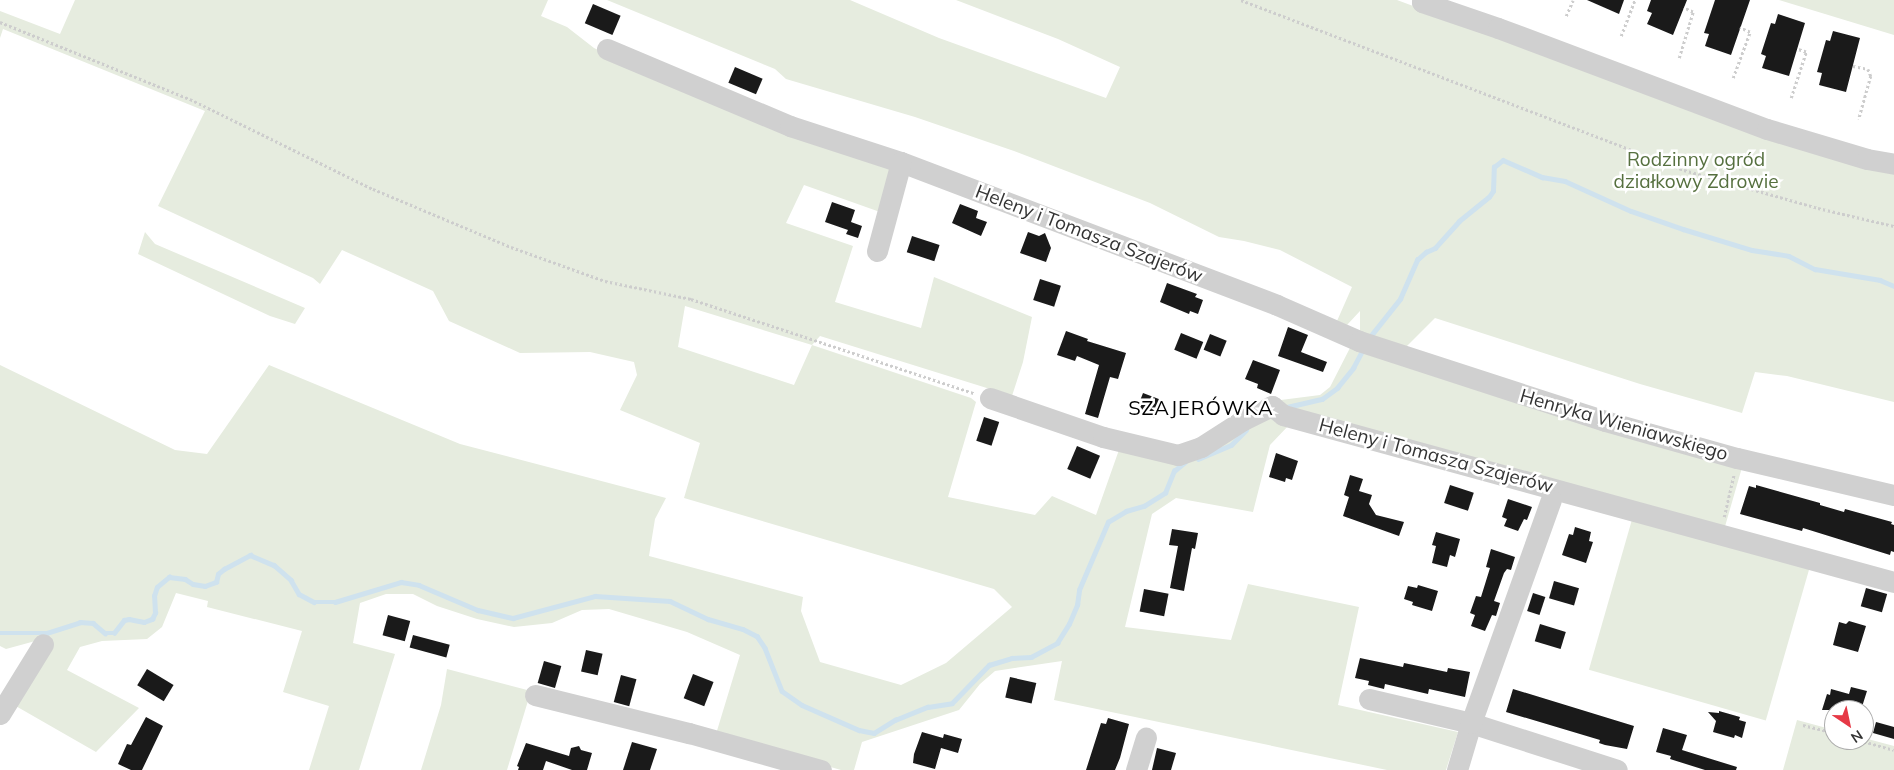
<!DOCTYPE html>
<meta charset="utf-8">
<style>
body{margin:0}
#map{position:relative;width:1894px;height:770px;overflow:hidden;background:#fff;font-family:Mulish,sans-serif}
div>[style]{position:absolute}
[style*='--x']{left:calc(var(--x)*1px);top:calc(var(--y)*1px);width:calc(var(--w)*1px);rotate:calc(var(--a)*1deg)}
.green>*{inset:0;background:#e6ecdf;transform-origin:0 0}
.stream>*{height:4.5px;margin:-2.25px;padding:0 2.25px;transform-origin:2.25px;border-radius:2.25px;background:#cfe2ee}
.building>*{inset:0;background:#1a1a1a;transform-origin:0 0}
.path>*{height:2.5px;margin-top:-1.25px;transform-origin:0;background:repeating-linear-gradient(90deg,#cdcdcd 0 2.5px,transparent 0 5px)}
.minor>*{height:21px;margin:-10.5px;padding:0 10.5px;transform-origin:10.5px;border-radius:10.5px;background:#d0d0d0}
span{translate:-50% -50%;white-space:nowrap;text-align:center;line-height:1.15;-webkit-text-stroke:5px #fff;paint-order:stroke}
.park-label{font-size:19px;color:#56703f}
.street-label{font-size:19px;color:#333}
.neighbourhood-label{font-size:20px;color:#000;letter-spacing:1px}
.north{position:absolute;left:1824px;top:700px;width:50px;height:50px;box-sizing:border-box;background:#fff;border:1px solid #adadad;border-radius:50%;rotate:146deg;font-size:14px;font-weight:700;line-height:20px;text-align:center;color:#333}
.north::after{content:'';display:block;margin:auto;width:18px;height:22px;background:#e63946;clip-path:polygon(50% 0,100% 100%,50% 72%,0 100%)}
</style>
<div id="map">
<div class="green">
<i style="clip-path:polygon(evenodd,75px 0,548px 0,541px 16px,567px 27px,594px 48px,650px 75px,892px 165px,880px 212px,804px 185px,786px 223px,853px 246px,835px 302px,921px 328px,934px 277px,1032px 317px,1023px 362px,1011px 399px,990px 389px,820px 336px,812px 345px,971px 398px,976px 402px,948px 497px,1035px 515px,1052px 496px,1096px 515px,1120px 447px,1164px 458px,1266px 413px,1289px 425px,1270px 445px,1253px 512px,1176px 498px,1152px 514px,1125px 627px,1231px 640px,1248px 584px,1359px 607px,1338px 705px,1458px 732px,1446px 770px,1387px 770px,1054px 700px,1062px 661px,995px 671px,980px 684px,959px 710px,862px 742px,854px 770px,841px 770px,716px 734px,740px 655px,687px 632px,609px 609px,582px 610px,552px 623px,514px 627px,477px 619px,437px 606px,413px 594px,386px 594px,360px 603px,353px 643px,395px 654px,359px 770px,309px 770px,329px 706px,283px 692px,302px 631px,207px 607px,208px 601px,176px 593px,162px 627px,147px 639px,102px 641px,80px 647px,67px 670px,139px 708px,96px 752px,14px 705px,50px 637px,6px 649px,0 646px,0 365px,175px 450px,207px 454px,269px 365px,460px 444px,666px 498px,655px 519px,649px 556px,803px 597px,801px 611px,820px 662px,901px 685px,946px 663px,1012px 607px,994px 589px,684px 498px,700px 443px,620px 410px,637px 375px,634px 362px,590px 352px,520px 353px,449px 321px,433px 291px,342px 250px,320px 284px,313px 278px,158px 206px,205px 111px,3px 29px,0 38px,0 11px,60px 34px,75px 0,685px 306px,812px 345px,794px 385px,678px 347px,685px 306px)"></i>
<i style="clip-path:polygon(607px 0,850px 0,939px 38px,1106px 98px,1120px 67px,1058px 39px,956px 0,1397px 0,1625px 85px,1894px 169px,1894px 402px,1787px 376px,1755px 372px,1742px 413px,1640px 384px,1435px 318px,1403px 350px,1360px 333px,1360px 311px,1347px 325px,1337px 321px,1352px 287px,1280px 250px,1244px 241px,1219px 237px,1150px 203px,1014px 151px,915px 117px,786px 79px,775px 69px)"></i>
<i style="clip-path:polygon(1779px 0,1894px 0,1894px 35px)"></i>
<i style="clip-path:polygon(145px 232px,155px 244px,305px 308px,295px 324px,270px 316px,138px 254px)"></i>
<i style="clip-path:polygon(1352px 344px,1743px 464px,1724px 530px,1291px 413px,1273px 401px,1320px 395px,1330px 387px)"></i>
<i style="left:1633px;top:516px;width:184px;height:160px;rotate:16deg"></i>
<i style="clip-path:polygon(447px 669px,531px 691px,507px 770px,421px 770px,441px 705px)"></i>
<i style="clip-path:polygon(1797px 720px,1834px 730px,1834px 740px,1864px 740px,1864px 738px,1894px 746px,1894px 770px,1783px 770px)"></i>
</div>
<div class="stream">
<i style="--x:1369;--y:338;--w:50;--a:-51.5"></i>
<i style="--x:1400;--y:299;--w:43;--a:-66.4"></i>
<i style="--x:1417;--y:260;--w:12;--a:-42"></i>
<i style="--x:1426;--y:252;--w:10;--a:-24"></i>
<i style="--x:1435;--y:248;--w:36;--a:-48"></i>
<i style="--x:1459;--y:221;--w:38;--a:-39"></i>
<i style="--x:1489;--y:197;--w:7;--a:-56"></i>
<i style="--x:1493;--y:191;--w:24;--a:-88"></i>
<i style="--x:1494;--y:167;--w:11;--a:-38"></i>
<i style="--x:1503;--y:160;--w:43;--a:23.6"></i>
<i style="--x:1542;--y:177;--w:23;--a:10"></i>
<i style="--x:1565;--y:181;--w:72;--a:24.4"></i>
<i style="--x:1631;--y:211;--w:55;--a:19.1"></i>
<i style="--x:1683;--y:229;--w:72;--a:16.9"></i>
<i style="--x:1752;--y:250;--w:37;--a:9"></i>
<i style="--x:1789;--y:256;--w:29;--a:27"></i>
<i style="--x:1815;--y:269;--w:66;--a:9.6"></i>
<i style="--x:1880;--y:280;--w:15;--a:23"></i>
<i style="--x:1287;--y:407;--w:36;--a:-13"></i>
<i style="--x:1322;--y:399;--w:19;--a:-36"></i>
<i style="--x:1337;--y:388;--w:26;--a:-51"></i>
<i style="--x:1353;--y:368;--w:21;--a:-62"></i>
<i style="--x:1198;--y:459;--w:36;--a:-23"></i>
<i style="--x:1231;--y:445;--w:21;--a:-45"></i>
<i style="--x:0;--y:633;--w:47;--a:0"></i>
<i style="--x:47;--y:633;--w:35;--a:-18"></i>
<i style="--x:80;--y:622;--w:13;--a:4"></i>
<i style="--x:93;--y:623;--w:16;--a:40"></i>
<i style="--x:105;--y:633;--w:9;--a:0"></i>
<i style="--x:114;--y:633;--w:16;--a:-52"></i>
<i style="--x:124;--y:620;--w:5;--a:-11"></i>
<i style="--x:129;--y:619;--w:15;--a:11"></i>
<i style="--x:144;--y:622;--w:9;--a:-21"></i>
<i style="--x:152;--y:619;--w:7;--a:-63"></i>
<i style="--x:155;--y:613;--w:17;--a:-93"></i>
<i style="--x:154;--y:596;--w:9;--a:-72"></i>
<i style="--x:157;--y:587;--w:16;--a:-40"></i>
<i style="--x:169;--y:577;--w:16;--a:7"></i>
<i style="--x:185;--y:579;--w:9;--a:32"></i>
<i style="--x:193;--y:584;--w:12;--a:9"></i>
<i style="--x:205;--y:586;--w:12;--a:-20"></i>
<i style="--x:216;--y:582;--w:8;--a:-76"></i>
<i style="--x:218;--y:574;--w:8;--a:-40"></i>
<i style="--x:224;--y:569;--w:30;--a:-28"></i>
<i style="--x:250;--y:555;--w:26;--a:23"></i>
<i style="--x:274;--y:565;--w:23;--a:41"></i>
<i style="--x:291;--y:580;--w:16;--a:60"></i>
<i style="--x:299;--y:594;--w:17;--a:28"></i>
<i style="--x:314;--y:602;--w:21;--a:0"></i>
<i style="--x:335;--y:602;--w:69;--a:-16.9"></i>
<i style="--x:401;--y:582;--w:18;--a:9"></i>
<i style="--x:419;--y:585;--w:64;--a:23"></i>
<i style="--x:478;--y:610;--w:36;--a:13"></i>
<i style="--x:513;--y:618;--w:85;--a:-15"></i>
<i style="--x:595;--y:596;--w:75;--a:3.8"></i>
<i style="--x:670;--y:601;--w:42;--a:25.3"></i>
<i style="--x:708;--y:619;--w:36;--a:16"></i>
<i style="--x:743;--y:629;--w:16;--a:27"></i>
<i style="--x:757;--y:636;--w:14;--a:56"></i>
<i style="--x:765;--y:648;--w:46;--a:68.4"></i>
<i style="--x:782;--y:691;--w:24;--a:35"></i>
<i style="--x:802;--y:705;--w:62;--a:23.7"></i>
<i style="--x:859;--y:730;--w:15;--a:11"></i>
<i style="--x:874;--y:733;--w:25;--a:-32"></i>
<i style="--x:895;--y:720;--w:35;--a:-22"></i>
<i style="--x:928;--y:707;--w:24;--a:-9"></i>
<i style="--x:952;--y:703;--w:53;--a:-45.8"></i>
<i style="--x:989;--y:665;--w:24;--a:-17"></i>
<i style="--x:1012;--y:658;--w:19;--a:-3"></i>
<i style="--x:1031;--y:657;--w:30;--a:-28"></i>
<i style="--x:1057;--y:643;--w:22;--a:-58"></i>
<i style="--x:1069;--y:624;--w:21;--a:-67"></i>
<i style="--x:1077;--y:605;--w:15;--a:-82"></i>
<i style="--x:1079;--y:590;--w:74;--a:-66.9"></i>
<i style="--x:1108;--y:522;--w:21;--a:-31"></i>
<i style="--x:1126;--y:511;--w:19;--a:-16"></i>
<i style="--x:1144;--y:506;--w:25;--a:-32"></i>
<i style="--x:1165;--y:493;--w:24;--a:-68"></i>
<i style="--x:1174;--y:471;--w:14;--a:-39"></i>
</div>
<div class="building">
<i style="clip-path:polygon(1587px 0,1624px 0,1619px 14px)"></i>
<i style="clip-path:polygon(1651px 0,1687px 0,1673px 35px,1647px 24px,1652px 13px,1647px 11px)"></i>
<i style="clip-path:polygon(1715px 0,1750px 0,1731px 55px,1705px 46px,1709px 34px,1704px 33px)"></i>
<i style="left:593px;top:4px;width:30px;height:21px;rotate:23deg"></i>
<i style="clip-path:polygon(1778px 14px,1805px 23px,1789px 76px,1762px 68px,1766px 56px,1761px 54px,1771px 23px,1775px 24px)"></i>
<i style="clip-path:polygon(1833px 31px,1860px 38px,1846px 92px,1819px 85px,1822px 73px,1817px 72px,1826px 40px,1830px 41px)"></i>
<i style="left:735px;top:67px;width:30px;height:17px;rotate:23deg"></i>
<i style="clip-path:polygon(832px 202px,855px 210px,851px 222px,862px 226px,858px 238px,846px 234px,848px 230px,825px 222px)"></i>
<i style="clip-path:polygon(960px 204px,978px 211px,976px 218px,987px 222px,981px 236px,952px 223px)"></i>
<i style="clip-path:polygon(1028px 232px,1039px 236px,1045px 233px,1051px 248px,1046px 262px,1020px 253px)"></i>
<i style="left:912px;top:236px;width:29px;height:17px;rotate:18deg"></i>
<i style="left:1040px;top:279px;width:22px;height:22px;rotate:18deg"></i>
<i style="clip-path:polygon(1167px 283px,1197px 294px,1195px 297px,1203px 300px,1198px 314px,1190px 311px,1189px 314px,1160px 302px)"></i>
<i style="clip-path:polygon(1288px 327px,1308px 335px,1301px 352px,1327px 362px,1323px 372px,1278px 356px)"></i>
<i style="clip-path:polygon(1066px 331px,1088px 339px,1087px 341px,1126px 353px,1118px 379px,1110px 377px,1098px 418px,1085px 414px,1099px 365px,1077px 356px,1075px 361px,1057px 355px)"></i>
<i style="left:1181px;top:333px;width:24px;height:18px;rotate:22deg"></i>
<i style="left:1210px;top:334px;width:18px;height:17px;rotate:22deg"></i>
<i style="clip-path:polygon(1253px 360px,1280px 370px,1271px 394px,1257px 388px,1258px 384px,1245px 379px)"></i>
<i style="left:1143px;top:393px;width:19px;height:19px;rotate:21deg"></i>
<i style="left:984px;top:417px;width:16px;height:25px;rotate:18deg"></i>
<i style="left:1077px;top:446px;width:25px;height:25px;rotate:23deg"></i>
<i style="clip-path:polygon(1276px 453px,1298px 461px,1292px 480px,1286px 478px,1285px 482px,1269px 477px)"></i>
<i style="clip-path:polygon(1350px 475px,1363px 479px,1359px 491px,1372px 495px,1369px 504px,1376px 515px,1404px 522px,1399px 536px,1343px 516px,1349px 497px,1344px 495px)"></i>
<i style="left:1450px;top:485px;width:25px;height:19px;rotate:18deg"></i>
<i style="clip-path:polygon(1756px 485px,1820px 503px,1820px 505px,1844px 512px,1845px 509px,1892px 522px,1891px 524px,1894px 525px,1894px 552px,1891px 551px,1890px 555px,1803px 528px,1802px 531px,1740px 514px,1749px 486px,1756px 488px)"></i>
<i style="clip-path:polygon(1508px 499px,1532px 507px,1527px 520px,1524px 519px,1518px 531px,1504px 526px,1507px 519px,1502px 517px)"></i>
<i style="clip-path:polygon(1575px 527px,1591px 532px,1589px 541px,1593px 542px,1586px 563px,1562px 555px,1569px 534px,1573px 535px)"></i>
<i style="clip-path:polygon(1172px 529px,1198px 533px,1195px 549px,1192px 548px,1184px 591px,1170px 588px,1178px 546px,1169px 545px)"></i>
<i style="clip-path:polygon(1436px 532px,1460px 539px,1455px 557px,1450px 555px,1447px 567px,1432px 563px,1436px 546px,1432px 545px)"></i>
<i style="clip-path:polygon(1491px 549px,1515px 557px,1511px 570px,1507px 569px,1504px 573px,1494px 601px,1500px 603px,1496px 616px,1492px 615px,1485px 631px,1471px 626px,1475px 615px,1470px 613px,1476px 596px,1481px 597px,1490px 568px,1486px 567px)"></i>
<i style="left:1554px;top:581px;width:26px;height:18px;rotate:16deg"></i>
<i style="clip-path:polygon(1418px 585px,1438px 591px,1432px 611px,1412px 605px,1413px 602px,1404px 599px,1408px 586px,1417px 588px)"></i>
<i style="left:1866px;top:588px;width:22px;height:19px;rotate:16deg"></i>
<i style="left:1144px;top:589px;width:25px;height:23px;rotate:11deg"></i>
<i style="left:1533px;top:593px;width:13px;height:19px;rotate:18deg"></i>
<i style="left:388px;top:615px;width:23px;height:21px;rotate:15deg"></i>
<i style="clip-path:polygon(1849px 621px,1866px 626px,1858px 652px,1833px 645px,1839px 622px,1846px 624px)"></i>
<i style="left:1540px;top:624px;width:27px;height:18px;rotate:17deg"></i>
<i style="left:413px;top:635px;width:38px;height:13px;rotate:15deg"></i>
<i style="left:586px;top:650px;width:17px;height:22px;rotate:13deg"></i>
<i style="clip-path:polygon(1360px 658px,1403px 667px,1404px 663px,1447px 672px,1448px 668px,1470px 672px,1465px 697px,1429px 689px,1428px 694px,1385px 684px,1384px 689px,1368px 685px,1369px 681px,1355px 678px)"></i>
<i style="left:544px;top:661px;width:18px;height:23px;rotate:16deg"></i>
<i style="left:147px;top:669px;width:31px;height:19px;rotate:31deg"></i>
<i style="left:693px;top:674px;width:22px;height:26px;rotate:21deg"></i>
<i style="left:621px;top:675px;width:16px;height:28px;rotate:15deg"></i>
<i style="left:1010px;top:677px;width:27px;height:21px;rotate:13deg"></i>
<i style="clip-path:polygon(1851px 687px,1867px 691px,1861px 710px,1822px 710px,1827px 694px,1830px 695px,1831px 689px,1849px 694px)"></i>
<i style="clip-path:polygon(1513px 689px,1634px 726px,1627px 749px,1605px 745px,1599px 743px,1600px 740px,1506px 712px)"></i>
<i style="clip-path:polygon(1719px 711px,1740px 717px,1739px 720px,1746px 722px,1742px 738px,1735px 735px,1734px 738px,1713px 732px,1716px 721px,1708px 712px,1719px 713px)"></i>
<i style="clip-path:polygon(146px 717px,163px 726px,142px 770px,131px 770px,118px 764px,127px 744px,131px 745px)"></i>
<i style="clip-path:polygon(1108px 718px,1129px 724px,1120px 758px,1115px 770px,1086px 770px,1101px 723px,1106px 724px)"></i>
<i style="clip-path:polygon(1876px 722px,1894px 727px,1894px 739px,1873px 733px)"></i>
<i style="clip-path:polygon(1663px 728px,1687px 735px,1682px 750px,1737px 767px,1736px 770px,1705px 770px,1670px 759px,1671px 756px,1656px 752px)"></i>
<i style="clip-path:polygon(922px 732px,943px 738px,944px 734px,962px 739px,958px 753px,941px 748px,935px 769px,913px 763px,914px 754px)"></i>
<i style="clip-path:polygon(632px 742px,657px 749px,650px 770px,623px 770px)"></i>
<i style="clip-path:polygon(526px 743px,569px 756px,571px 748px,579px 746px,581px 750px,592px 753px,587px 770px,572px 770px,546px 761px,543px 770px,518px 770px,519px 767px,517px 766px)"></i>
<i style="clip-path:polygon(1157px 748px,1176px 753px,1171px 770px,1152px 770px)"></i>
</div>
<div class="path">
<i style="--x:1241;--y:0;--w:474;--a:21"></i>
<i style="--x:1684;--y:170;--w:139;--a:15.8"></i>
<i style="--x:1818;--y:208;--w:78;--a:13.3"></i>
<i style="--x:1566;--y:16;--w:17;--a:-66"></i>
<i style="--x:0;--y:22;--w:205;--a:22.1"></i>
<i style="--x:190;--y:99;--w:204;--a:26.2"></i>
<i style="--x:373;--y:189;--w:150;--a:22.8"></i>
<i style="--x:511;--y:247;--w:100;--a:19.9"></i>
<i style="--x:605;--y:281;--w:88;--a:11.8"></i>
<i style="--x:691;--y:299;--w:298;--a:18.4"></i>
<i style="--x:1621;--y:36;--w:39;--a:-69"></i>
<i style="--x:1679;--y:58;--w:48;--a:-73.1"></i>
<i style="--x:1693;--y:12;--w:10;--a:-156"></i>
<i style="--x:1853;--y:66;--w:15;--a:11"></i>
<i style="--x:1868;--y:69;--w:8;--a:67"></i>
<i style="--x:1871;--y:76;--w:45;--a:105.6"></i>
<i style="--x:1733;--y:78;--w:49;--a:-69.7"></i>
<i style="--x:1750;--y:32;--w:11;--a:-158"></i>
<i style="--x:1791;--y:98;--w:48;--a:-71.9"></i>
<i style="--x:1806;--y:52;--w:9;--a:-162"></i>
<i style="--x:1724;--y:517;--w:44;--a:-76.9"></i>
<i style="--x:1803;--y:725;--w:32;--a:14"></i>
<i style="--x:1859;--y:740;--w:36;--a:16"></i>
</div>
<div class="minor">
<i style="--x:1423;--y:0;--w:2;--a:117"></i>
<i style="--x:1422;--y:2;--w:80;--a:18.9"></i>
<i style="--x:1498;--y:28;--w:287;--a:20.6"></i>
<i style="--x:1767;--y:129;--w:104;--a:16.7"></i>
<i style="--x:1867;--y:159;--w:27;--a:10"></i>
<i style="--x:607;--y:49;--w:199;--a:22.8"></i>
<i style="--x:790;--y:126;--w:117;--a:18"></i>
<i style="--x:901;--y:162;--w:402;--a:20.8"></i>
<i style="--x:1277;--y:305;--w:90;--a:23.7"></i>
<i style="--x:1359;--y:341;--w:259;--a:18"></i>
<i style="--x:1605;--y:421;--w:137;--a:15.7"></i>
<i style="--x:1737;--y:458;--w:161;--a:13.3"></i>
<i style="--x:877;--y:251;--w:92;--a:-74.9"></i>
<i style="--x:990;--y:398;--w:120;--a:19"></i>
<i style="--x:1103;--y:437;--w:77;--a:13.5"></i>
<i style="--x:1178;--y:455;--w:24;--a:-19"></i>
<i style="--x:1201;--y:447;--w:50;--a:-32.7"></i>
<i style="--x:1243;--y:420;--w:32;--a:-26"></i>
<i style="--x:1272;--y:406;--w:14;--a:39"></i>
<i style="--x:1283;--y:415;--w:633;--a:15.29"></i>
<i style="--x:535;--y:695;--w:159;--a:13.9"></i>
<i style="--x:689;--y:733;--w:137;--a:15.7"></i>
<i style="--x:1369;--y:699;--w:105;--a:13.2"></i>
<i style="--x:1471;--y:723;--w:153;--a:17.8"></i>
<i style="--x:0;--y:714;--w:82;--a:-58.4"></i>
<i style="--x:1136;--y:770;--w:34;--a:-73"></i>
<i style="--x:1457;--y:770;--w:49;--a:-73.4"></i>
<i style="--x:1471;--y:723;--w:237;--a:-70.3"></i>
</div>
<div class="park-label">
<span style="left:1696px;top:171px">Rodzinny ogród<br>działkowy Zdrowie</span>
</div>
<div class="street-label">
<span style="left:1089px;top:234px;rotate:21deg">Heleny i Tomasza Szajerów</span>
<span style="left:1624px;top:425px;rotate:16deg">Henryka Wieniawskiego</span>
<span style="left:1436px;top:456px;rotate:15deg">Heleny i Tomasza Szajerów</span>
</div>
<div class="neighbourhood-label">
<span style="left:1201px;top:407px">SZAJERÓWKA</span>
</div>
<div class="north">N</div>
</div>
